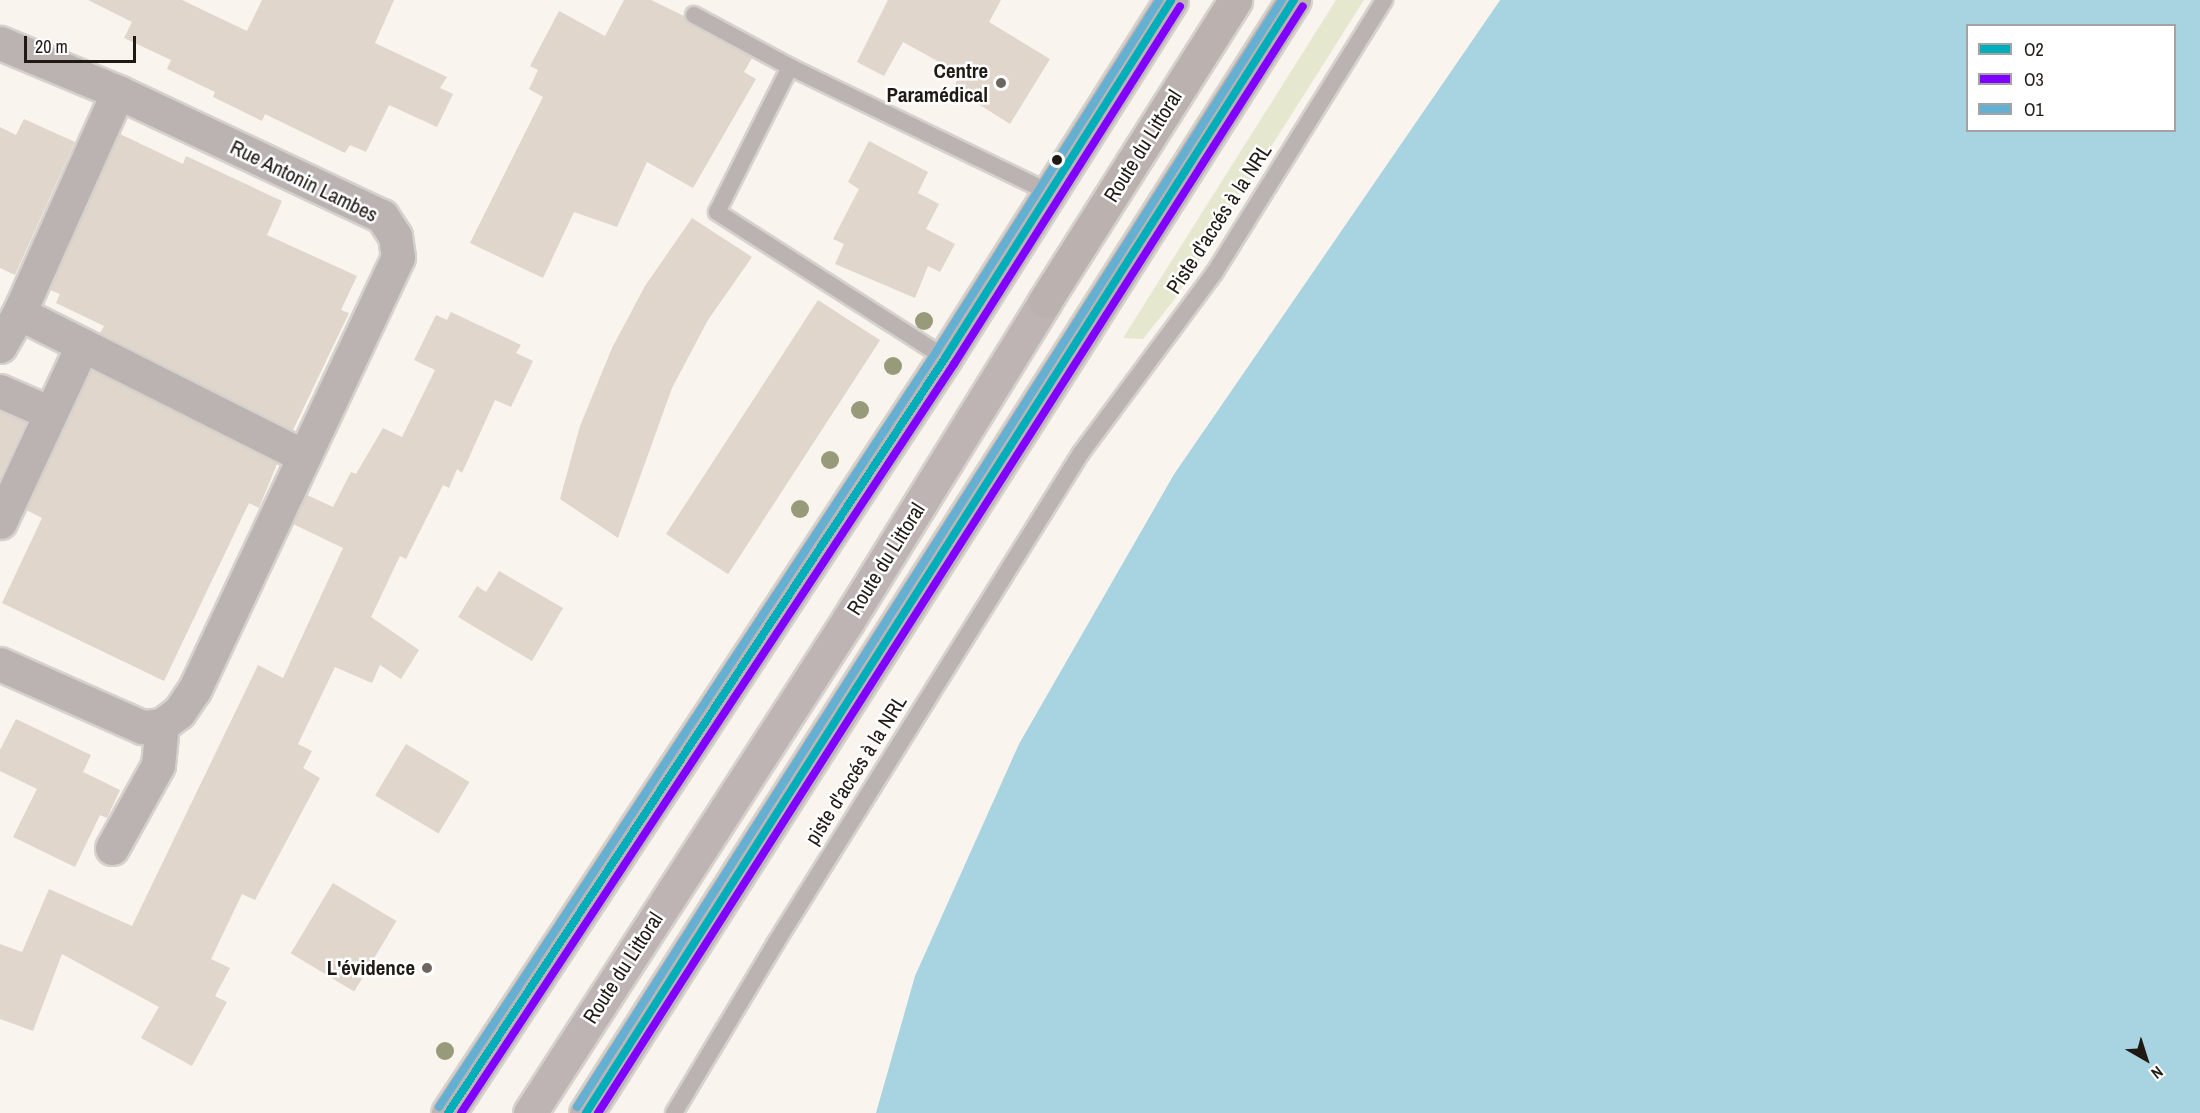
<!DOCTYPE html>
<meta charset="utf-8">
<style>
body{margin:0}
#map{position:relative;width:2200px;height:1113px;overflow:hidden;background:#f9f4ee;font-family:"Archivo Narrow",sans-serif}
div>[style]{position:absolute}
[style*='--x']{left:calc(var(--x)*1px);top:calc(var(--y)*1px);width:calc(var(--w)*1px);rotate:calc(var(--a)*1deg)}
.green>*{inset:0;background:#e5e8cf}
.water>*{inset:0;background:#a8d4e1}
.pier>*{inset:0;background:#f9f4ee}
.building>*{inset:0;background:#e0d6cb;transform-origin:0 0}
.roads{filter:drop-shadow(2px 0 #d5d1cc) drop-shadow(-2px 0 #d5d1cc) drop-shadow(0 2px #d5d1cc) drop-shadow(0 -2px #d5d1cc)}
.service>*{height:16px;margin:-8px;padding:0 8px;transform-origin:8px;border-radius:8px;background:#bbb3b2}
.minor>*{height:33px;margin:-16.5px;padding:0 16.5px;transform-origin:16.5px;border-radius:16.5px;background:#bbb3b2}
.primary>*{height:33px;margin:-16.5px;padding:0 16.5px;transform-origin:16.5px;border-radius:16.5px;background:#beb4b3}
.trunk>*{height:33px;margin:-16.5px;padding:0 16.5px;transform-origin:16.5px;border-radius:16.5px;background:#bbb2b0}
.bus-1>*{height:8px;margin:-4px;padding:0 4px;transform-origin:4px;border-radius:4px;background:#00adba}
.bus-2>*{height:8px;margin:-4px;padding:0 4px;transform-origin:4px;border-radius:4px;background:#8000ff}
.bus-3>*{height:8px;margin:-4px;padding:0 4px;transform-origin:4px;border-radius:4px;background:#63b0d2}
.trees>*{width:18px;height:18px;margin:-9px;border-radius:50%;background:#989b79}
.dots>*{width:16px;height:16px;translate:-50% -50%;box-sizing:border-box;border:3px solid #fff;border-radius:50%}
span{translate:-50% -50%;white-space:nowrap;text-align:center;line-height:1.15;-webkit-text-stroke:5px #fff;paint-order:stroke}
.poi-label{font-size:21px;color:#1f1a14;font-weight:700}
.right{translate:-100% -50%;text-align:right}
.street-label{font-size:21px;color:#1f1a14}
.legend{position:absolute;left:1966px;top:24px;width:210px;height:108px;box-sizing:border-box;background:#fff;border:2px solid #a5a3a1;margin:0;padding:8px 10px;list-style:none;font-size:18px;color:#1f1a14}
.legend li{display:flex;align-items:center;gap:12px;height:30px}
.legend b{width:30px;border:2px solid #a5a3a1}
.north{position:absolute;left:2116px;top:1029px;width:60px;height:60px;-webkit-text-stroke:4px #fff;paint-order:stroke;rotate:141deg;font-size:16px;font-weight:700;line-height:24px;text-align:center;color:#1f1a14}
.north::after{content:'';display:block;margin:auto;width:21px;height:27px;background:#1f1a14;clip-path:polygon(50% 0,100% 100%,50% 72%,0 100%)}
.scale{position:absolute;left:24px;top:36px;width:112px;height:27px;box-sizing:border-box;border:3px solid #1f1a14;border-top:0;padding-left:8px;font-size:18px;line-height:21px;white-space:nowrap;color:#1f1a14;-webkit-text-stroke:4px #fff;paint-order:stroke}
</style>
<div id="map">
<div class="green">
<i style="clip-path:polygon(1336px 0,1364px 0,1174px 300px,1143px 339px,1123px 338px)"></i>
</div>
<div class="water">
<i style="clip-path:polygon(evenodd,1500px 0,2200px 0,2200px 1113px,876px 1113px,915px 976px,1019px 744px,1174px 474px,1500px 0,1968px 26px,2174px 26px,2174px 130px,1968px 130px,1968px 26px)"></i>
</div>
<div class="pier">
<i style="clip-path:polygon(1496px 0,1500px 0,1174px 474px,1005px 767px,1172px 472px)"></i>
</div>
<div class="building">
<i style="clip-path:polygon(88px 0,182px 0,247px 31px,262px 0,394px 0,375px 43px,447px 77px,440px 88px,453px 94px,437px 127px,389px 105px,366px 152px,350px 145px,345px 153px,265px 114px,262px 121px,213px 97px,215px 92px,167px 69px,171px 60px,124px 38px,132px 22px)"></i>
<i style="clip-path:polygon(624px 0,651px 0,684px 16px,689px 24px,752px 58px,744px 72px,756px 79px,693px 188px,647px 162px,617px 227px,574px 212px,543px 278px,470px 243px,543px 97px,529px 89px,538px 70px,530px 66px,559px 11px,605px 36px)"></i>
<i style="clip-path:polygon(888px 0,1001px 0,989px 22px,1050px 59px,1010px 124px,953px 88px,961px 74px,903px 42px,884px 76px,857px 62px)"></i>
<i style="clip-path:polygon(24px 119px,75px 142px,15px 275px,0 268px,0 127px,16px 135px)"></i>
<i style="clip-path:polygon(120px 134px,183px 164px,186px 156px,282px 201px,267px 235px,357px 276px,341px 310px,349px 313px,293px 430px,100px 333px,104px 326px,56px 303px,60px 294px,50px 290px)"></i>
<i style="clip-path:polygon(869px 141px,928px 172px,918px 193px,939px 204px,926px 229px,955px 244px,940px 272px,928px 266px,915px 298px,835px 264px,844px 244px,833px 239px,859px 189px,848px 182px)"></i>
<i style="clip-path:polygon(692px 218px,752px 257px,708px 320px,672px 388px,618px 538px,560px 499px,580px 426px,612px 348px,645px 286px)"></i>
<i style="left:818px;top:300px;width:74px;height:279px;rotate:33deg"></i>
<i style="clip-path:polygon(451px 312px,521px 345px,516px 353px,533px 361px,511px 407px,495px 400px,462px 473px,457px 469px,449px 488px,443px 485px,406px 559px,400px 556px,371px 617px,419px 650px,401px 679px,380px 665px,372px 683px,335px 667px,298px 744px,312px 751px,303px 768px,320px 778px,255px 900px,242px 894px,211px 959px,230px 968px,215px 996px,227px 1002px,192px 1066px,141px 1038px,159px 1007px,62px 954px,33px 1031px,0 1019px,0 944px,22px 952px,49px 889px,132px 926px,258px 665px,283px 678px,343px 548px,293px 524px,307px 495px,333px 507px,351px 472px,356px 474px,383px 428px,402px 437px,435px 370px,414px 360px,436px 315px,447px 320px)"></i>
<i style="clip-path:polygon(91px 370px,277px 464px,259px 508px,249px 503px,164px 681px,2px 603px,42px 518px,26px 510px)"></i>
<i style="clip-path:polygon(0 411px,26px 423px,0 478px)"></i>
<i style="clip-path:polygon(499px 571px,563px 608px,532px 661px,458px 617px,477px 586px,486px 592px)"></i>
<i style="clip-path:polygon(16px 719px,91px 755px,83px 772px,120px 790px,107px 818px,100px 815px,75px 867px,13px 837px,37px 789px,0 771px,0 750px)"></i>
<i style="left:406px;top:744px;width:74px;height:60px;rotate:31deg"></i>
<i style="left:333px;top:883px;width:74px;height:82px;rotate:31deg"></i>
</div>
<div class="roads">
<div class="service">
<i style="--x:694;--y:15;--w:109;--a:28.4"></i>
<i style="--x:790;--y:67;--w:290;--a:25.8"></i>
<i style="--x:790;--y:67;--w:162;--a:116.7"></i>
<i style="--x:717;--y:212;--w:271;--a:32.6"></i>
<i style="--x:674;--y:1113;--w:197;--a:-59.1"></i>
<i style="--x:775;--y:944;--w:579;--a:-58.07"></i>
<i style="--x:1081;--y:453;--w:225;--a:-53.5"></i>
<i style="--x:1215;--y:272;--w:320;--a:-58.1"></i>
</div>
<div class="minor">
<i style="--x:0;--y:43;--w:128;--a:22.6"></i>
<i style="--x:118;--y:92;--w:292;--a:25.2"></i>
<i style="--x:382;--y:216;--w:24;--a:57"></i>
<i style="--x:395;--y:236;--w:21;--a:82"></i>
<i style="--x:398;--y:257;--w:479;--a:115.2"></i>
<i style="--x:194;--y:690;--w:27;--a:124"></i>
<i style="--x:179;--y:712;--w:21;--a:143"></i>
<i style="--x:162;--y:725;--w:20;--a:174"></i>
<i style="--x:142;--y:727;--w:155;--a:-156.1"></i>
<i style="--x:19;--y:313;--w:318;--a:26.7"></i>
<i style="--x:0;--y:346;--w:38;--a:-60"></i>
<i style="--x:19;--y:313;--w:242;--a:-65.9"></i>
<i style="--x:0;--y:391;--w:55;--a:23.7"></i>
<i style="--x:0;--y:522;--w:194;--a:-65"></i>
<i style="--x:112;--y:848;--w:95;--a:-61"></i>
<i style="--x:158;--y:765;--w:40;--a:-84.3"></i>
</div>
<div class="primary">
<i style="--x:448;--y:1113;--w:904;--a:-56.64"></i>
<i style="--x:945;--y:358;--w:423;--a:-57.7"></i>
<i style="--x:530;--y:1113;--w:584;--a:-57.15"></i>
<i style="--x:847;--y:622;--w:377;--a:-58.3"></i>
<i style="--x:586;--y:1113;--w:929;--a:-57.52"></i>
</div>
<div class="trunk">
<i style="--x:1045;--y:301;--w:356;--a:-57.7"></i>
<i style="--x:1085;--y:329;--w:390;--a:-57.6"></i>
</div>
</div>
<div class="bus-1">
<i style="--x:448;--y:1113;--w:904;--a:-56.64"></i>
<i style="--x:945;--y:358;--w:423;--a:-57.7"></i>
<i style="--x:586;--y:1113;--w:1319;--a:-57.54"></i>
</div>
<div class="bus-2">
<i style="--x:461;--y:1113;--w:897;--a:-56.65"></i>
<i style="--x:954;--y:364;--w:423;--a:-57.7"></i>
<i style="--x:598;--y:1113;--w:1312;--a:-57.51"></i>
</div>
<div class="bus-3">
<i style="--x:439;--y:1107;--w:904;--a:-56.64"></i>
<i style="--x:936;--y:352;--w:417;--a:-57.6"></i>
<i style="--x:577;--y:1107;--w:1312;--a:-57.51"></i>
</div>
<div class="trees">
<i style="left:924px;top:321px"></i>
<i style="left:893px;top:366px"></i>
<i style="left:860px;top:410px"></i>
<i style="left:830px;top:460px"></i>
<i style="left:800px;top:509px"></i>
<i style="left:445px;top:1051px"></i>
</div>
<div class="dots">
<i style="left:1001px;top:83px;background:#6b6660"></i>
<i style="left:1057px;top:160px;background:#1f1a14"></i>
<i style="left:427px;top:968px;background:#6b6660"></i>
</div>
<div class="poi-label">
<span class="right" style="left:988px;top:83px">Centre<br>Paramédical</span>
<span class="right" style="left:415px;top:968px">L'évidence</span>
</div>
<div class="street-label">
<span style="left:1143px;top:146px;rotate:-58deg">Route du Littoral</span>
<span style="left:304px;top:181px;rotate:26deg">Rue Antonin Lambes</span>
<span style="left:1219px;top:219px;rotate:-57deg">Piste d'accés à la NRL</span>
<span style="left:886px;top:559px;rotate:-58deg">Route du Littoral</span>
<span style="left:856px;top:770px;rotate:-58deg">piste d'accés à la NRL</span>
<span style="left:623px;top:968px;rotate:-57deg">Route du Littoral</span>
</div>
<ul class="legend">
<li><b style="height:8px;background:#00adba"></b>O2</li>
<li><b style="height:8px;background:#8000ff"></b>O3</li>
<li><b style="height:8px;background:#63b0d2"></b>O1</li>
</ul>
<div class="north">N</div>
<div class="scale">20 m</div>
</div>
